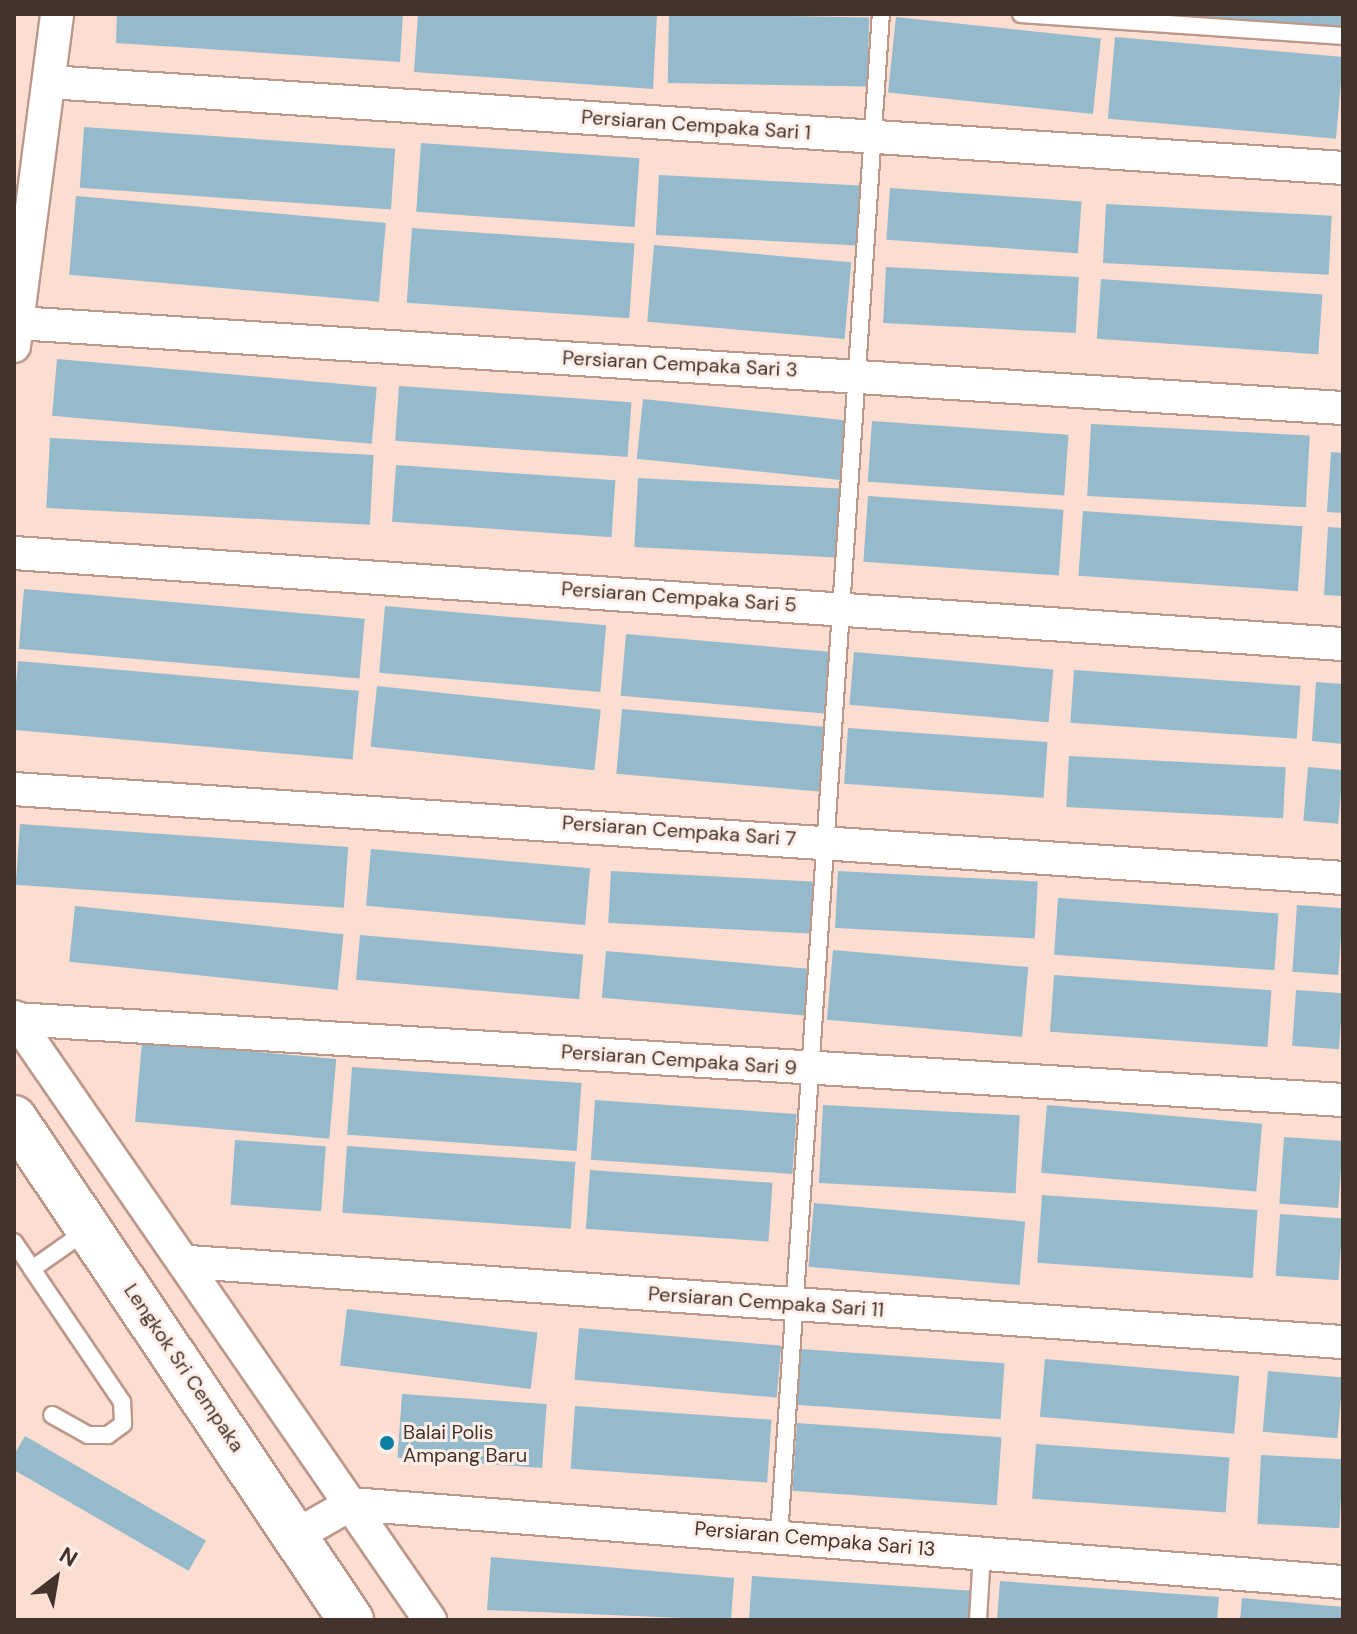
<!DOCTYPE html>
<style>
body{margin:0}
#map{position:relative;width:1357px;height:1634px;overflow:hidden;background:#fcddd1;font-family:"DM Sans",sans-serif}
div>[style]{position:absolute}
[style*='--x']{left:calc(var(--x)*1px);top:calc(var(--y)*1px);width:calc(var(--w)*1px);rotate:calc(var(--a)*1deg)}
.building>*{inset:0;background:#95bacc;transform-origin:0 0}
.roads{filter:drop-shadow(2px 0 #bc988a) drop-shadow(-2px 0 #bc988a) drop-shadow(0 2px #bc988a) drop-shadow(0 -2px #bc988a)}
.lane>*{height:16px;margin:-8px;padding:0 8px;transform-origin:8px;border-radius:8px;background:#fff}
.street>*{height:32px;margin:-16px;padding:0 16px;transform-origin:16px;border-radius:16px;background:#fff}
.secondary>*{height:44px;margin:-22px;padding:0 22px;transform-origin:22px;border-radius:22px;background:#fff}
.dots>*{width:22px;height:22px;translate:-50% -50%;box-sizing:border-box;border:4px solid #feeee8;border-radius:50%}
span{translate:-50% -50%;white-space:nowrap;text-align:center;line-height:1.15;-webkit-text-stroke:6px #feeee8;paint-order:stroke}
.street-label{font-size:20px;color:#42342d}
.poi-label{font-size:20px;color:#42342d}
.left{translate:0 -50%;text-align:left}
.frame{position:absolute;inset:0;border:16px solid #42342d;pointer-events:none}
.north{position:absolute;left:16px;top:1538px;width:80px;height:80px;-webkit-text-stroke:6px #feeee8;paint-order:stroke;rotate:31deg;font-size:22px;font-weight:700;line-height:32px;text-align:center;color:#42342d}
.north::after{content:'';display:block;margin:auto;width:28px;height:36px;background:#42342d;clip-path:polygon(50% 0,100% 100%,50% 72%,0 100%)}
</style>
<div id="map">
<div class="building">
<i style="clip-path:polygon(117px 14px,403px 14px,400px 62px,116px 43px)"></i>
<i style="clip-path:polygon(418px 14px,657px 14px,653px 89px,414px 72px)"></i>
<i style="left:669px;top:14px;width:200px;height:69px;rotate:1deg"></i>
<i style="clip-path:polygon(1193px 14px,1343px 14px,1343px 26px,1193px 16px)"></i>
<i style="left:896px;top:17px;width:206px;height:76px;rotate:6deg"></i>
<i style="left:1115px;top:37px;width:229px;height:82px;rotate:5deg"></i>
<i style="left:84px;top:127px;width:312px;height:61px;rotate:4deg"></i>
<i style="left:421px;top:143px;width:219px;height:69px;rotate:4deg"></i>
<i style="left:659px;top:175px;width:201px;height:60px;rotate:3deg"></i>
<i style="left:890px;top:188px;width:192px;height:52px;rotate:4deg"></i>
<i style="left:76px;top:196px;width:311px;height:79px;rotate:5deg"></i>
<i style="left:1106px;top:204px;width:226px;height:59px;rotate:3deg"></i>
<i style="left:412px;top:228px;width:223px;height:75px;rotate:4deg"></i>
<i style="left:654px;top:245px;width:198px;height:77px;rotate:5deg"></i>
<i style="left:886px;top:267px;width:193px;height:56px;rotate:3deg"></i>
<i style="left:1101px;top:279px;width:222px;height:60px;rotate:4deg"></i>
<i style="left:57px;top:359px;width:321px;height:57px;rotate:5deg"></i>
<i style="left:399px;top:386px;width:233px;height:55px;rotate:4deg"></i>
<i style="left:643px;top:399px;width:205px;height:60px;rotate:6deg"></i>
<i style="left:872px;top:421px;width:197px;height:61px;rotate:4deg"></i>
<i style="left:1091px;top:424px;width:219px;height:72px;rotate:3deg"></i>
<i style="left:50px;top:438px;width:324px;height:70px;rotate:3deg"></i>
<i style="clip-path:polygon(1331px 452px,1343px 453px,1343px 513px,1327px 512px)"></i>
<i style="left:396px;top:465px;width:220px;height:57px;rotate:4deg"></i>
<i style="left:638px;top:478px;width:202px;height:69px;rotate:3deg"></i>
<i style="left:868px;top:496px;width:196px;height:66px;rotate:4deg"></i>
<i style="left:1083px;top:511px;width:220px;height:65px;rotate:4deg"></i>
<i style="clip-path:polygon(1328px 527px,1343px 528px,1343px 596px,1324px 595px)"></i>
<i style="left:24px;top:589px;width:342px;height:60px;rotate:5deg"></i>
<i style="left:385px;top:606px;width:222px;height:67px;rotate:5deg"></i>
<i style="left:626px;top:634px;width:204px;height:62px;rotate:5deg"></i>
<i style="left:854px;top:652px;width:200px;height:53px;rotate:5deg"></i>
<i style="left:18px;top:661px;width:342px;height:69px;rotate:5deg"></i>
<i style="left:1074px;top:670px;width:227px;height:53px;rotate:4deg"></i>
<i style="clip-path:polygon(1316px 682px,1343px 684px,1343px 744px,1312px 741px)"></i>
<i style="left:377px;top:686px;width:225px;height:61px;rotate:6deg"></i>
<i style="left:622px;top:709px;width:203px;height:65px;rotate:5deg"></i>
<i style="left:848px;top:728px;width:200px;height:56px;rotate:4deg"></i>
<i style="left:1069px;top:756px;width:217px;height:51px;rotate:3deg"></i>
<i style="left:1308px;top:767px;width:35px;height:54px;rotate:5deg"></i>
<i style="left:20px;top:824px;width:329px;height:61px;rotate:4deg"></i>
<i style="left:371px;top:849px;width:220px;height:57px;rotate:5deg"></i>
<i style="left:611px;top:871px;width:202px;height:52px;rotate:3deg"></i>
<i style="left:838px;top:871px;width:200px;height:57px;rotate:3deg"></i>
<i style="left:1058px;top:898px;width:221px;height:57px;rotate:4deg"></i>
<i style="left:1297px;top:905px;width:46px;height:67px;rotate:4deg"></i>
<i style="left:75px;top:906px;width:270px;height:56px;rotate:6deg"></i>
<i style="left:360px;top:935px;width:224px;height:45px;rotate:5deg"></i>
<i style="left:833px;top:950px;width:196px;height:70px;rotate:5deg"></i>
<i style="left:606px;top:951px;width:203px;height:47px;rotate:5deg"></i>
<i style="left:1054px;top:975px;width:218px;height:57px;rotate:4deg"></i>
<i style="left:1296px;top:990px;width:47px;height:56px;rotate:4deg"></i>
<i style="left:142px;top:1042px;width:195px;height:80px;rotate:5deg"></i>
<i style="left:352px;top:1067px;width:230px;height:68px;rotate:4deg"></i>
<i style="left:595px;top:1100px;width:202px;height:60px;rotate:4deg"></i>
<i style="left:823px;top:1105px;width:197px;height:78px;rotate:3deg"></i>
<i style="left:1047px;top:1105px;width:216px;height:68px;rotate:5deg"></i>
<i style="left:1284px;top:1137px;width:59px;height:67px;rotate:4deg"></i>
<i style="left:235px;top:1140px;width:91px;height:65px;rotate:4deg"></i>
<i style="left:347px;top:1146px;width:229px;height:67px;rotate:4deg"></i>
<i style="left:590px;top:1170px;width:183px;height:59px;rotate:4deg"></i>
<i style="left:1042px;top:1195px;width:216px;height:68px;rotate:4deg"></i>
<i style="left:814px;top:1203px;width:212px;height:64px;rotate:5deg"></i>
<i style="left:1280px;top:1214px;width:63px;height:62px;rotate:4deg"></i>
<i style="left:347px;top:1309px;width:192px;height:57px;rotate:7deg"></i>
<i style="left:579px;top:1328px;width:203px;height:52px;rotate:5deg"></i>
<i style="left:800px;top:1349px;width:205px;height:56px;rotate:4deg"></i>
<i style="left:1045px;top:1359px;width:195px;height:58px;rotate:5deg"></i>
<i style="left:1268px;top:1371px;width:75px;height:61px;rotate:5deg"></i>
<i style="left:402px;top:1394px;width:145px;height:64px;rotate:4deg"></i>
<i style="left:575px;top:1406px;width:197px;height:63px;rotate:4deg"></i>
<i style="left:797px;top:1423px;width:205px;height:68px;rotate:4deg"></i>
<i style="left:25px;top:1436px;width:209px;height:35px;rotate:30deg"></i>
<i style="left:1036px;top:1444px;width:194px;height:55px;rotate:4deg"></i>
<i style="left:1261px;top:1455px;width:82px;height:69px;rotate:3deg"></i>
<i style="clip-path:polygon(491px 1557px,734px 1578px,731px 1620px,487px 1610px)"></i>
<i style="clip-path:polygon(752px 1576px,976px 1591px,974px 1620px,749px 1620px)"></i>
<i style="clip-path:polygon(1000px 1581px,1219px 1597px,1217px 1620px,997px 1620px)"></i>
<i style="clip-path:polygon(1242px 1598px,1343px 1607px,1343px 1620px,1240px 1620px)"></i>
</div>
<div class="roads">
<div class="lane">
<i style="--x:1021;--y:14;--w:323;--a:3.9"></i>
<i style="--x:14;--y:1242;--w:32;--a:56"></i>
<i style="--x:32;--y:1269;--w:70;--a:-35.1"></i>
<i style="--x:32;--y:1269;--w:161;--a:55.9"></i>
<i style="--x:122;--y:1402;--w:22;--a:87"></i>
<i style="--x:123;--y:1424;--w:19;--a:144"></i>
<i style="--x:108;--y:1435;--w:20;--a:180"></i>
<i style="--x:88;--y:1435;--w:41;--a:-150.9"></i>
<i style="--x:779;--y:1536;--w:1525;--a:-86.17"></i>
<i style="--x:978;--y:1620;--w:68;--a:-86.6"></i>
</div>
<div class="street">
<i style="--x:49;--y:82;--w:1297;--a:3.8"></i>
<i style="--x:17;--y:323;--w:1329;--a:3.67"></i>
<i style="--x:14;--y:346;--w:335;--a:-82.6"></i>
<i style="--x:14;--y:553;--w:1332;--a:3.92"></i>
<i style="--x:14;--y:789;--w:1332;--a:3.83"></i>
<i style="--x:14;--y:1017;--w:733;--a:55.4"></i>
<i style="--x:15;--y:1019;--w:1330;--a:3.49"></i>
<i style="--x:189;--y:1262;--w:1157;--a:3.97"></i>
<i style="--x:295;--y:1536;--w:64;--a:-29.7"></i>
<i style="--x:351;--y:1504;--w:995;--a:4.5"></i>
</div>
<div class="secondary">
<i style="--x:14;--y:1118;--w:605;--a:56.13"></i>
</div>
</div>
<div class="dots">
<i style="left:387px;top:1443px;background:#0b7ea6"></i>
</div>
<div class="street-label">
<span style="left:696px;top:125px;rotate:4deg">Persiaran Cempaka Sari 1</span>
<span style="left:680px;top:364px;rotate:3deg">Persiaran Cempaka Sari 3</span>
<span style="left:679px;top:597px;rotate:4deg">Persiaran Cempaka Sari 5</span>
<span style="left:679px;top:831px;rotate:4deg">Persiaran Cempaka Sari 7</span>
<span style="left:679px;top:1060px;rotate:4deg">Persiaran Cempaka Sari 9</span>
<span style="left:766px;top:1302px;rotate:4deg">Persiaran Cempaka Sari 11</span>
<span style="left:184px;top:1368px;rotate:56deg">Lengkok Sri Cempaka</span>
<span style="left:815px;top:1539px;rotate:5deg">Persiaran Cempaka Sari 13</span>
</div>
<div class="poi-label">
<span class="left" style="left:403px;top:1444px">Balai Polis<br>Ampang Baru</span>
</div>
<div class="frame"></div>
<div class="north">N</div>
</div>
